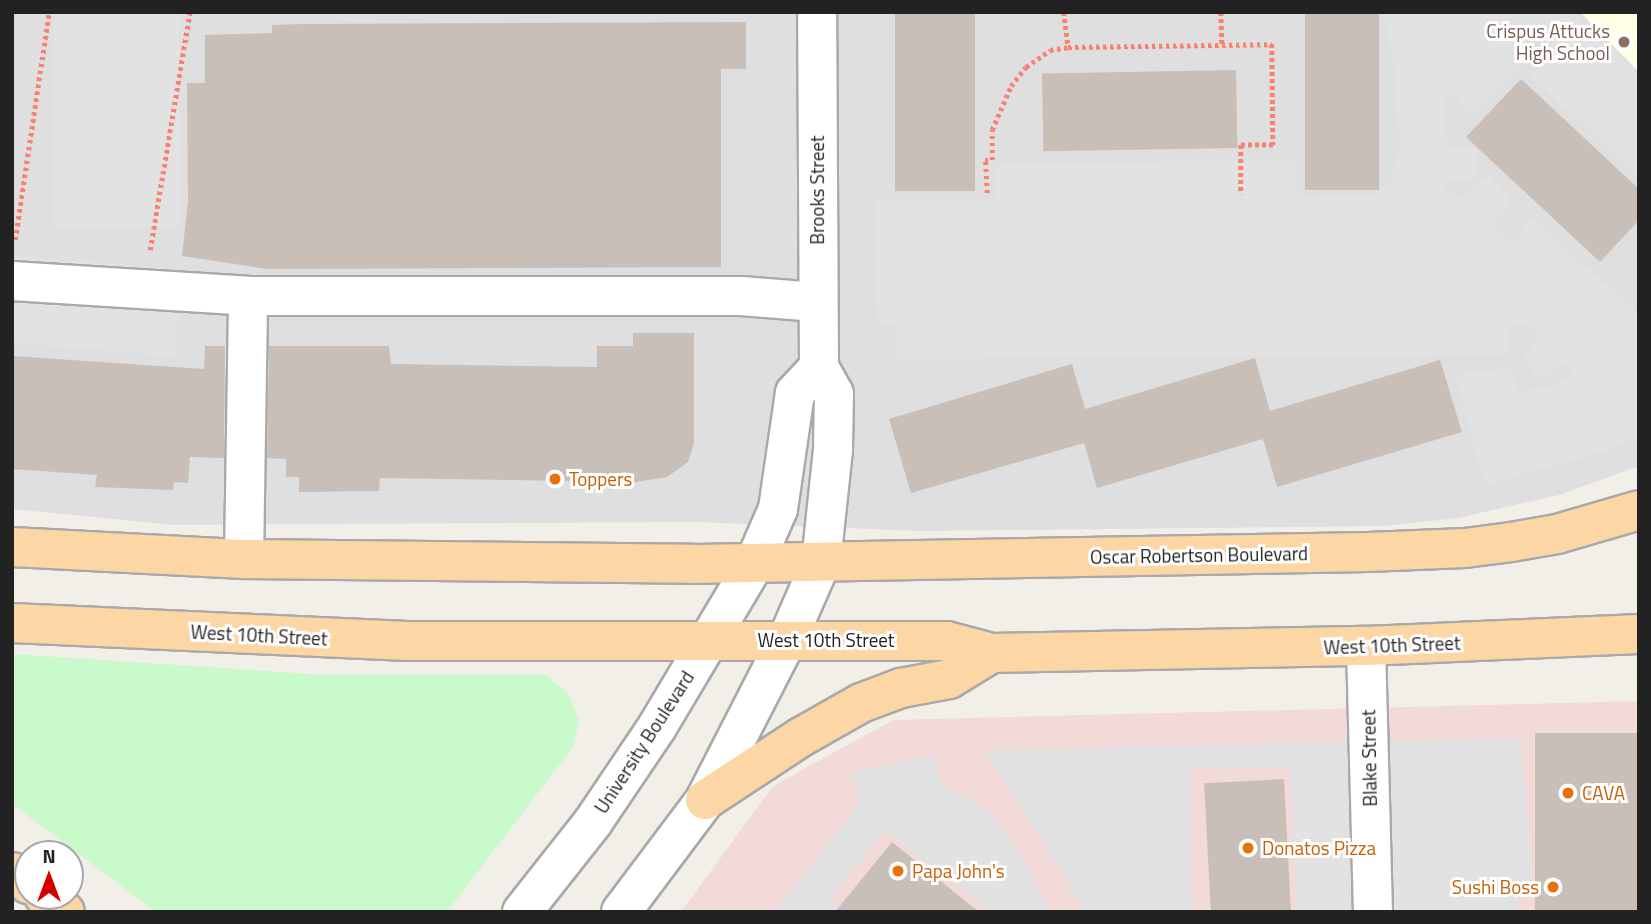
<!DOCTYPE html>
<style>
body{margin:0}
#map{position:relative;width:1651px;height:924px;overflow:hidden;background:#f2efe9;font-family:"Titillium Web",sans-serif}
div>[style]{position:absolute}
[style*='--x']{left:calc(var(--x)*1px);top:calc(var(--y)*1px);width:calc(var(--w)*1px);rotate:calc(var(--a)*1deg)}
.residential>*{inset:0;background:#e0dfdf}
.commercial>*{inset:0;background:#f2dad9}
.education>*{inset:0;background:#ffffe5}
.park>*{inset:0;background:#c8facc}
.parking>*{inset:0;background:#e2e2e2;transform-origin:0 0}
.building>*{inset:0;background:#c7bfb8;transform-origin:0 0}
.path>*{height:4.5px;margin-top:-2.25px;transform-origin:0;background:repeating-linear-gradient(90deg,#fa8072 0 3.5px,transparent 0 7px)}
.roads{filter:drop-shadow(2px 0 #a9a9a9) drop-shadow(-2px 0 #a9a9a9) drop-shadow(0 2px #a9a9a9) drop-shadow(0 -2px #a9a9a9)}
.minor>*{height:38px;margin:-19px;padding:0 19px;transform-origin:19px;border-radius:19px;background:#fff}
.major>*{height:38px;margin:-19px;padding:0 19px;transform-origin:19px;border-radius:19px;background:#fcd6a4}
.dots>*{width:19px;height:19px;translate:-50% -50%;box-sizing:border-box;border:4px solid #fff;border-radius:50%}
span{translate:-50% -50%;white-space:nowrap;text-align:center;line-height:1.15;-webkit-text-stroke:6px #fff;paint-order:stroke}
.education-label{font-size:19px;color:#785e54}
.right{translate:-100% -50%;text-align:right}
.street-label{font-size:19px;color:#222}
.food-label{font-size:19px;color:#c56008}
.left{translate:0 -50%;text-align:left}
.frame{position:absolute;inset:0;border:14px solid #222;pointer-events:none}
.north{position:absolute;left:14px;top:840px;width:70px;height:70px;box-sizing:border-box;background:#fff;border:2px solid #a7a7a7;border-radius:50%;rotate:0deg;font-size:19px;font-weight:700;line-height:28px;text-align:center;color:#222}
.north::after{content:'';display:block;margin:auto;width:24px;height:32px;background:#d40000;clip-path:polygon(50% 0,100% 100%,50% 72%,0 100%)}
</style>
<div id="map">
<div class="residential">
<i style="clip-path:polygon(12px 12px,1639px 12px,1639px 466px,1559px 495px,1458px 518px,1385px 526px,917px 531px,699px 522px,174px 525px,12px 509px)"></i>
</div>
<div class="commercial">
<i style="clip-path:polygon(1639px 701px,1639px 912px,681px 912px,773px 786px,893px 720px)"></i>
</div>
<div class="education">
<i style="clip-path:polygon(1580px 12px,1639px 12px,1639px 72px)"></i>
</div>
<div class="park">
<i style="clip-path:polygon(12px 654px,326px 675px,546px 675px,569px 694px,579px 721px,573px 747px,447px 912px,156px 912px,12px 804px)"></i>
</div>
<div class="parking">
<i style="left:54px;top:12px;width:125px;height:215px"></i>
<i style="clip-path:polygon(1384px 12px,1573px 12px,1639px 76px,1639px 177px,1529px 75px,1549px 53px,1520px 19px,1515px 28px,1534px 54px,1472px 114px,1451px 92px,1444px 98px,1447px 147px,1478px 149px,1477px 179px,1444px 182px,1444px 189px,1462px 199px,1488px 176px,1512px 201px,1492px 224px,1512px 242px,1533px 219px,1639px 315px,1639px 336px,1630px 348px,1639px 345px,1639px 436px,1612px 449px,1484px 485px,1456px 375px,1512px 367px,1517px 393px,1555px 385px,1575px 374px,1564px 362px,1541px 380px,1523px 361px,1538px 336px,1529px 323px,1510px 323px,1507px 354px,897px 359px,897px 326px,878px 326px,874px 201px,996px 198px,996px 164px,1297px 160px,1297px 198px,1370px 196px,1390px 183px,1400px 149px,1393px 57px)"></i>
<i style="left:12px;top:255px;width:171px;height:87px;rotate:5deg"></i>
<i style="clip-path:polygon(1520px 738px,1534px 885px,1512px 912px,1297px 912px,1290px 768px,1191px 768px,1191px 912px,1087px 912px,985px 751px)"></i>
<i style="clip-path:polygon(931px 755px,943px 785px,986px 809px,1019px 852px,1051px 912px,992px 912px,886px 831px,829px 899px,845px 912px,775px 912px,860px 804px,852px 773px)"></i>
</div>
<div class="building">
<i style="left:895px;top:12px;width:80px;height:179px"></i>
<i style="left:1305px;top:12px;width:74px;height:178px"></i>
<i style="clip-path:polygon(746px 22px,746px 69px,721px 69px,721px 267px,268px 269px,182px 256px,188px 201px,187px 83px,205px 83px,205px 35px,272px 33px,272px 25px,302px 24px)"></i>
<i style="left:1236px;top:70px;width:78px;height:194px;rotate:89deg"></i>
<i style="clip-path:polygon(1521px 79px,1639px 189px,1639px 220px,1600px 262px,1466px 137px)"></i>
<i style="clip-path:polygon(633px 333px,694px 333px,694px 443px,688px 462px,667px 477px,636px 482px,380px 478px,379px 491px,299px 492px,299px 477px,286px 477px,286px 459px,267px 458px,269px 346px,389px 346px,391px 364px,597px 367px,597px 346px,633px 346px)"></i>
<i style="clip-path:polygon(205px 346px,225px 346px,224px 458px,190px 457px,188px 483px,174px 482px,173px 490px,95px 487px,97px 475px,12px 469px,12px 356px,204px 369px)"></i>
<i style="clip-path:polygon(1255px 358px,1270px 411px,1440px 360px,1462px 432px,1277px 487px,1263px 439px,1097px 488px,1084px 443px,911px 493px,889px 419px,1072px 364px,1085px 409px)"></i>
<i style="left:1639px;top:733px;width:179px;height:104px;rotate:90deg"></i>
<i style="left:1284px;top:779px;width:133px;height:80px;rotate:87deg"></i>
<i style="clip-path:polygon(892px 842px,979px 912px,835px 912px)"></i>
</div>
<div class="path">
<i style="--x:1064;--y:12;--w:35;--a:83"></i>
<i style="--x:1068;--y:47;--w:204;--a:-0.8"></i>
<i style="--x:1272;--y:44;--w:101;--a:89.4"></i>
<i style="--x:1273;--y:145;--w:32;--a:180"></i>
<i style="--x:1241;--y:145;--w:49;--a:90"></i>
<i style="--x:1221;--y:12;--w:33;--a:88"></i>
<i style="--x:987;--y:193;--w:33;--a:-93"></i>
<i style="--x:985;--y:160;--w:7;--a:0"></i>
<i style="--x:992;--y:160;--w:30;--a:-90"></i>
<i style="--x:992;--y:130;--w:48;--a:-66.6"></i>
<i style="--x:1011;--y:86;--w:24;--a:-52"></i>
<i style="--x:1026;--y:67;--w:29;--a:-35"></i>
<i style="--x:1050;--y:50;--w:18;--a:-9"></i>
<i style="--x:15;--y:240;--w:231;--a:-81.5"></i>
<i style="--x:150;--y:250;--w:241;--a:-80.5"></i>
</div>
<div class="roads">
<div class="minor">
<i style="--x:12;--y:281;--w:236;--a:3.6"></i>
<i style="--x:248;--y:296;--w:493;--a:0"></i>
<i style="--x:741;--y:296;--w:76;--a:4.5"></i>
<i style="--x:244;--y:559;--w:263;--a:-89.1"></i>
<i style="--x:1366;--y:646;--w:266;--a:88.5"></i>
<i style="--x:522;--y:912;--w:115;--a:-51.7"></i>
<i style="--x:593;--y:822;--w:115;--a:-56"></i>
<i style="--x:657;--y:727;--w:190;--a:-59.2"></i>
<i style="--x:754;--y:564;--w:60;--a:-66.4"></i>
<i style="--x:778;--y:509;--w:117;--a:-81.7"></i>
<i style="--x:795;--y:393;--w:35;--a:-47"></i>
<i style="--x:621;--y:912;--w:140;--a:-53.1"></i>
<i style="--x:705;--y:800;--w:180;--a:-62.9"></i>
<i style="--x:787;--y:640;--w:85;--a:-66.4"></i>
<i style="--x:821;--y:562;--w:113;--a:-83.9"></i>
<i style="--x:833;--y:450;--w:56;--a:-89"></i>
<i style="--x:834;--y:394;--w:31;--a:-119"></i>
<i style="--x:819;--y:367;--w:355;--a:-90.3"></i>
</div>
<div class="major">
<i style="--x:12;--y:547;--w:232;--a:3"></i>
<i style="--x:244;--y:559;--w:450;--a:0.6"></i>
<i style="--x:694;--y:564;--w:674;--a:-1.02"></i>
<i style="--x:1368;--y:552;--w:97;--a:-2.4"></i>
<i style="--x:1465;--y:548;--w:46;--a:-7.4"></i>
<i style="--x:1511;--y:542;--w:47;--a:-9.9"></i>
<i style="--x:1557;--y:534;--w:85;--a:-16.3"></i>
<i style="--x:12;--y:623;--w:396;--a:2.6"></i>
<i style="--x:408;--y:641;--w:539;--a:0"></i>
<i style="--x:947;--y:641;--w:47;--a:14.9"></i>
<i style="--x:992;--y:653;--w:374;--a:-1.1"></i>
<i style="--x:1366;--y:646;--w:273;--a:-2.5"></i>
<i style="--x:705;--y:800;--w:115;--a:-33.3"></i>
<i style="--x:801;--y:737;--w:69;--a:-29.5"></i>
<i style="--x:861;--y:703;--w:43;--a:-20.6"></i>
<i style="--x:901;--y:688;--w:49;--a:-10.6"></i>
<i style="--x:949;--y:679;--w:50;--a:-31.2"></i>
<i style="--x:12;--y:872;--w:20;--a:37"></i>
<i style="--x:44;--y:896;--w:26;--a:37"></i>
</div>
</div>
<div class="dots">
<i style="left:1624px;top:42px;background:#8d6e63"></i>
<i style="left:555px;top:479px;background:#e8710a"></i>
<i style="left:1568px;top:793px;background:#e8710a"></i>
<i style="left:1248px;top:848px;background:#e8710a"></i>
<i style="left:898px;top:871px;background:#e8710a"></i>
<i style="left:1553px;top:887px;background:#e8710a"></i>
</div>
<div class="education-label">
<span class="right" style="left:1610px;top:42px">Crispus Attucks<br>High School</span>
</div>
<div class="street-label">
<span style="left:817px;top:190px;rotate:-90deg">Brooks Street</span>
<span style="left:1199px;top:555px;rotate:-1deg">Oscar Robertson Boulevard</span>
<span style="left:259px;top:635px;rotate:3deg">West 10th Street</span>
<span style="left:826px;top:640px">West 10th Street</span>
<span style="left:1392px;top:645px;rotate:-2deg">West 10th Street</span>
<span style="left:644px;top:742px;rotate:-57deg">University Boulevard</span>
<span style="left:1369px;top:758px;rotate:-91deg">Blake Street</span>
</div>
<div class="food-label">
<span class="left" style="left:569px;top:479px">Toppers</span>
<span class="left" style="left:1582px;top:793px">CAVA</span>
<span class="left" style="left:1262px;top:848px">Donatos Pizza</span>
<span class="left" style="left:912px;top:871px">Papa John's</span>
<span class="right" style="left:1539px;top:887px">Sushi Boss</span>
</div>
<div class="frame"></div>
<div class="north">N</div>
</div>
